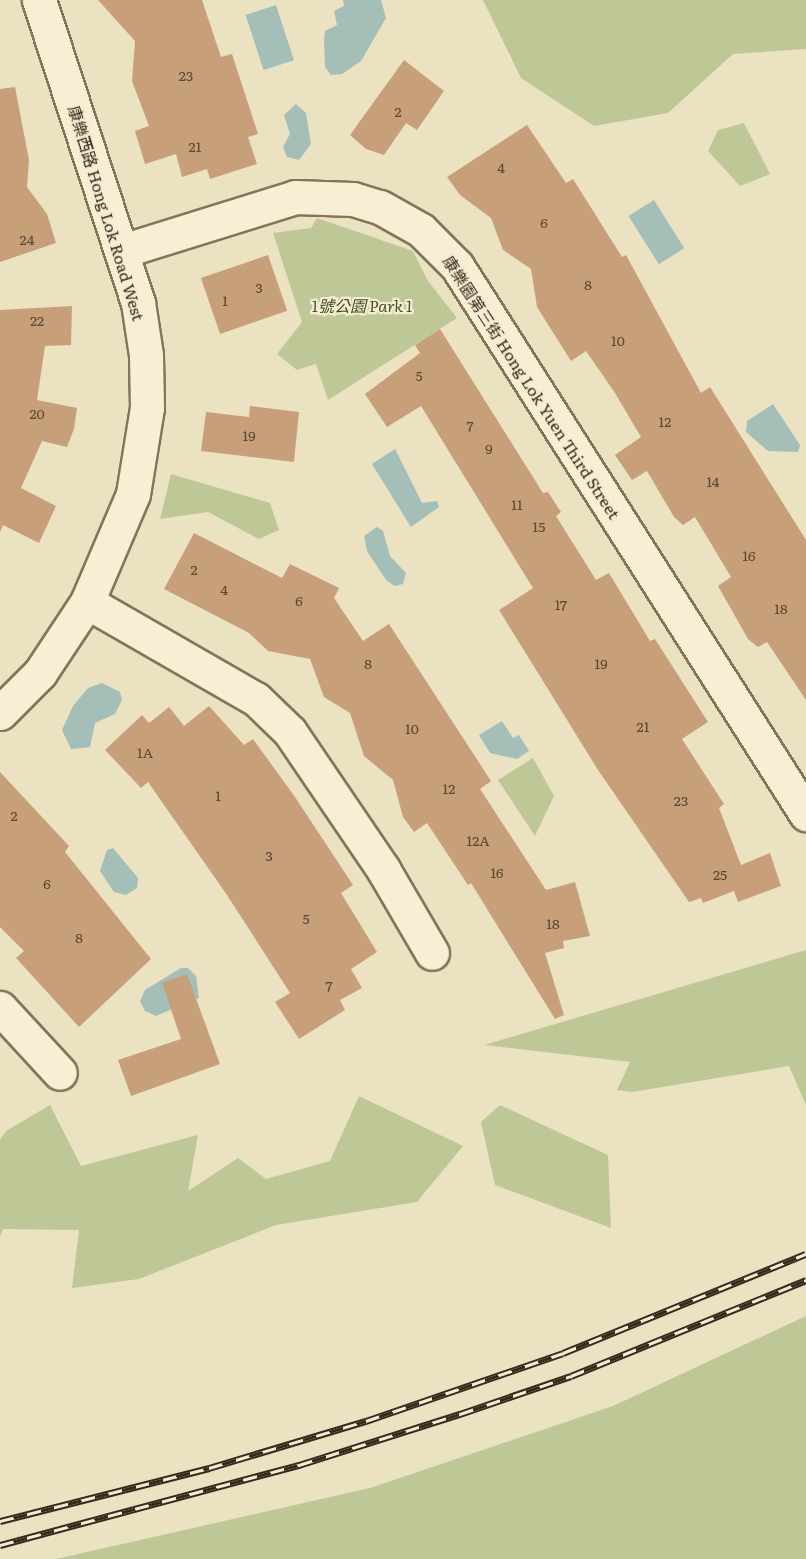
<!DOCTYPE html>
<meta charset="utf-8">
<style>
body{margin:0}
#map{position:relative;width:806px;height:1559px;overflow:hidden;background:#ebe2c2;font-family:Literata,"Noto Sans TC",serif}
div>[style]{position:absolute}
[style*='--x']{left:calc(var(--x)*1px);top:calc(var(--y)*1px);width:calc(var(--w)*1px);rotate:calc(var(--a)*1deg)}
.green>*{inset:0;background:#bec896}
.water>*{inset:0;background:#a4beb8;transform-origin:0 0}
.building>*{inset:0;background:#c7a079;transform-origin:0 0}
.roads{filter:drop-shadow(2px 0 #84745a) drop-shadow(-2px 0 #84745a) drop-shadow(0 2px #84745a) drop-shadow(0 -2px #84745a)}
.street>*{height:33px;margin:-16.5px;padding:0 16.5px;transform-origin:16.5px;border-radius:16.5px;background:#f6efd4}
.rail>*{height:7px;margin-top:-3.5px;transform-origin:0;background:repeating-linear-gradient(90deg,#f3ecd1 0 14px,#342a1d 0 28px);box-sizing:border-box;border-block:2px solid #342a1d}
span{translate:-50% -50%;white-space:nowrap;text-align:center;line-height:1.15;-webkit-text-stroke:4.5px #f3ecd1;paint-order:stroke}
.number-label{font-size:14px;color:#594834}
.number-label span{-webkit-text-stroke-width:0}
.street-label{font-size:16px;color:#342a1d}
.park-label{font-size:16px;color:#414f25;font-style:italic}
</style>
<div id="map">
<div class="green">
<i style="clip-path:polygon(483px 0,806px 0,806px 49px,733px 54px,668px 113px,594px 126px,521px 78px)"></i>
<i style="clip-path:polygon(744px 123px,770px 174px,740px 186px,708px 151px,718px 130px)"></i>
<i style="clip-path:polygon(317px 218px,413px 251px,428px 281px,457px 318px,328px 400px,316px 364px,297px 370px,277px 354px,302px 322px,273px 233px,311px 228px)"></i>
<i style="clip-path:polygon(171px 474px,270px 503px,279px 530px,259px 539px,208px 512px,160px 519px)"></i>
<i style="clip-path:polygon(533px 758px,554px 796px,535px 836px,498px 780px)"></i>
<i style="clip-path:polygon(806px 950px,806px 1105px,789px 1066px,632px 1092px,617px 1090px,630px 1062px,484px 1045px)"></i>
<i style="clip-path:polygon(359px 1096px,463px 1146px,417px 1202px,276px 1225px,139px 1279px,72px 1288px,79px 1230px,3px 1229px,0 1237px,0 1140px,6px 1131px,50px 1105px,81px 1166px,198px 1135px,188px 1191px,238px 1158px,266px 1179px,330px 1161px)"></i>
<i style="clip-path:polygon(500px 1105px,608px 1155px,611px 1228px,495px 1185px,481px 1122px)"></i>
<i style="clip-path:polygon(806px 1316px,806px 1559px,56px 1559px,370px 1488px,613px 1406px)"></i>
</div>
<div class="water">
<i style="clip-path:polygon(343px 0,381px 0,386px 18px,361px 61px,342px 74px,331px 75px,325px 67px,324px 39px,325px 31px,337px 25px,334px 11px,344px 6px)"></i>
<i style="left:276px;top:5px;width:58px;height:32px;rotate:72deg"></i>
<i style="clip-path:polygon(296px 104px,306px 113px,311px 144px,299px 160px,287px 157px,283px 147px,290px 134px,284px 115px)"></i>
<i style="left:654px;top:200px;width:57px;height:30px;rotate:58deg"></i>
<i style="clip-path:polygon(773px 404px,800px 445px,798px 452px,768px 451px,746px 432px,747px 421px)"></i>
<i style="clip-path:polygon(395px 449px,422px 503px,437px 501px,439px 507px,411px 527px,372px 464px)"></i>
<i style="clip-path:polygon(377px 527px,383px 531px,390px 556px,406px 573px,403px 584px,395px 586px,386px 580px,367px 551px,364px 536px)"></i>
<i style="clip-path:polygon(102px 683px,120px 692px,122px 700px,115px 714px,95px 723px,90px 747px,71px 749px,62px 730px,73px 706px,88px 688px)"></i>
<i style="clip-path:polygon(502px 721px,513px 738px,519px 735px,529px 751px,517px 759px,490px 753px,479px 735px)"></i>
<i style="clip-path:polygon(113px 848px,138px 878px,137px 888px,126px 895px,114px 892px,100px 871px,107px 850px)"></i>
<i style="clip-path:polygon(181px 968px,188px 968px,196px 976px,199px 998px,156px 1016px,145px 1011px,140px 1001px,145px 990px)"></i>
</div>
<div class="building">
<i style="clip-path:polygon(98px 0,202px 0,221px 57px,232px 54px,258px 134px,248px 137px,257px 164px,210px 179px,207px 169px,182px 177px,176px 154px,145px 164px,135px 131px,149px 126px,132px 81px,135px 41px)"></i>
<i style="clip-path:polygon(404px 60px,444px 91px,417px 130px,406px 123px,384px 155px,366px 149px,350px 135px)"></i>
<i style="clip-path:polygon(15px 87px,29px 160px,27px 187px,47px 214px,56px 243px,0 262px,0 89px)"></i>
<i style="clip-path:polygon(527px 125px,566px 183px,573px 179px,622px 257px,626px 255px,701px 393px,710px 387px,806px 540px,806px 700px,767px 642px,758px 647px,748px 639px,718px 586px,731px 577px,695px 517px,683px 525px,674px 517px,647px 471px,632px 480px,615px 455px,641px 437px,615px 393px,586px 351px,571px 361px,537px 307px,531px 269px,503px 250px,491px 218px,460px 195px,447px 177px)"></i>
<i style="left:268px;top:255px;width:59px;height:71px;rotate:71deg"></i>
<i style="clip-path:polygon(72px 306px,71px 345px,45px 346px,37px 400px,77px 408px,74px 429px,67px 447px,42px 441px,21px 488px,56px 506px,39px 543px,3px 525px,0 532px,0 310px)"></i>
<i style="clip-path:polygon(440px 329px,543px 493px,548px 492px,561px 512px,556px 516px,596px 580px,609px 573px,650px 641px,655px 639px,708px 722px,682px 739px,724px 804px,719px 808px,741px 865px,770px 853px,781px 886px,738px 902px,734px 891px,703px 903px,701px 898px,689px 902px,598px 770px,499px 610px,533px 588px,421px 406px,387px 427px,365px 394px,420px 353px,415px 345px)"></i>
<i style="clip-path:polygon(250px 406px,299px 412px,294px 462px,201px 451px,206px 412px,249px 417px)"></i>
<i style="clip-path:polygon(194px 533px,282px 578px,290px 564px,339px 588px,334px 598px,363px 641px,389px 624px,491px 781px,480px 789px,546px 890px,575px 882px,590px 936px,563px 941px,564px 948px,545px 953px,564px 1015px,555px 1019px,471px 883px,468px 885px,427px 823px,414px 832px,403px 817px,393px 780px,364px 756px,350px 713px,324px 697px,310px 659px,268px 651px,249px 633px,164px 589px)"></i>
<i style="clip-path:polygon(209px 706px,244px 745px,253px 739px,295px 797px,353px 885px,341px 893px,377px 952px,351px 969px,362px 988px,340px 1000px,345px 1010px,299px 1039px,275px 1002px,290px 993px,227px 895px,148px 782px,141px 788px,105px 750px,142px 715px,149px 723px,169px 707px,184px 726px)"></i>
<i style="clip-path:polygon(0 772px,69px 846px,65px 852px,151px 959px,79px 1027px,16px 958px,24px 951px,0 927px)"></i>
<i style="clip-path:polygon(187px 974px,220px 1064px,131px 1096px,118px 1060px,181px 1039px,162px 983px)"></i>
</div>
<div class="roads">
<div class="street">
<i style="--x:122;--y:251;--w:181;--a:-17.3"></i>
<i style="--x:295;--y:197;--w:58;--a:2"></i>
<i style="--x:353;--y:199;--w:28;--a:17"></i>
<i style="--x:380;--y:207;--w:47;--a:29.3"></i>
<i style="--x:421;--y:230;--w:51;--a:45"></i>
<i style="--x:457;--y:266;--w:650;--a:57.51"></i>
<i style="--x:87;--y:602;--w:195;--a:29.9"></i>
<i style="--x:256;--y:699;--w:47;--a:44.1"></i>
<i style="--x:290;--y:732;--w:166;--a:55.8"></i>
<i style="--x:383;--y:869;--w:97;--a:59.7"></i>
<i style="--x:0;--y:713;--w:57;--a:-45"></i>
<i style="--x:40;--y:673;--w:85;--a:-56.5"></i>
<i style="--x:87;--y:602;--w:117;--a:-66.9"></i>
<i style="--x:133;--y:494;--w:87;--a:-80.8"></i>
<i style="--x:147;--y:408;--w:53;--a:-91.1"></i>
<i style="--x:146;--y:355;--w:53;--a:-98.7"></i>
<i style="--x:138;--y:303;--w:319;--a:-108.1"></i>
<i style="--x:0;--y:1008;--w:88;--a:47.3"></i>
</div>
</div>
<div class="rail">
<i style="--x:0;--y:1521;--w:216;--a:-14.2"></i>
<i style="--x:209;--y:1468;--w:164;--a:-16.7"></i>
<i style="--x:366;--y:1421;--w:208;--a:-19"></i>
<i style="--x:563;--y:1353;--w:262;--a:-22.2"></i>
<i style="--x:0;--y:1545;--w:310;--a:-15"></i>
<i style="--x:299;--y:1465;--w:169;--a:-17.6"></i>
<i style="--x:460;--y:1414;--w:117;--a:-18.9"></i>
<i style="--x:571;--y:1376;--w:254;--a:-22.2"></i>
</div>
<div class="number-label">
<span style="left:186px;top:75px">23</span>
<span style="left:398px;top:111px">2</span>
<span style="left:195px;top:146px">21</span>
<span style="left:501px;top:167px">4</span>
<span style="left:544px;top:222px">6</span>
<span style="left:27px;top:239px">24</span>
<span style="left:588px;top:284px">8</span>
<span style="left:259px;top:287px">3</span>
<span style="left:225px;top:300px">1</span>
<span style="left:37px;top:320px">22</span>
<span style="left:618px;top:340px">10</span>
<span style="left:419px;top:375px">5</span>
<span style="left:37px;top:413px">20</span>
<span style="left:665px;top:421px">12</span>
<span style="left:470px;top:425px">7</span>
<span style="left:249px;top:435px">19</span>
<span style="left:489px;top:448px">9</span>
<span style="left:713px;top:481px">14</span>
<span style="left:517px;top:504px">11</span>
<span style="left:539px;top:526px">15</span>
<span style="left:749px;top:555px">16</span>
<span style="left:194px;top:569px">2</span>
<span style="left:224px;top:589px">4</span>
<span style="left:299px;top:600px">6</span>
<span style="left:561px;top:604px">17</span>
<span style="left:781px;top:608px">18</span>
<span style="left:368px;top:663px">8</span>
<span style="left:601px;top:663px">19</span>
<span style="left:643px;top:726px">21</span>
<span style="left:412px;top:728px">10</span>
<span style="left:145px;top:752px">1A</span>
<span style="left:449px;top:788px">12</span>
<span style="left:218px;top:795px">1</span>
<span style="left:681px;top:800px">23</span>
<span style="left:14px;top:815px">2</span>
<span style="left:478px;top:840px">12A</span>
<span style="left:269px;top:855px">3</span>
<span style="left:497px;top:872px">16</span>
<span style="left:720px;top:874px">25</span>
<span style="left:47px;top:883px">6</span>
<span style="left:306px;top:918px">5</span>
<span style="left:553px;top:923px">18</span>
<span style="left:79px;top:937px">8</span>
<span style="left:329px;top:985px">7</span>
</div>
<div class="street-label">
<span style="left:107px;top:213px;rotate:73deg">康樂西路 Hong Lok Road West</span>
<span style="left:532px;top:387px;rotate:57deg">康樂園第三街 Hong Lok Yuen Third Street</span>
</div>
<div class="park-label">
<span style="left:362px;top:305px">1號公園 Park 1</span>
</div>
</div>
